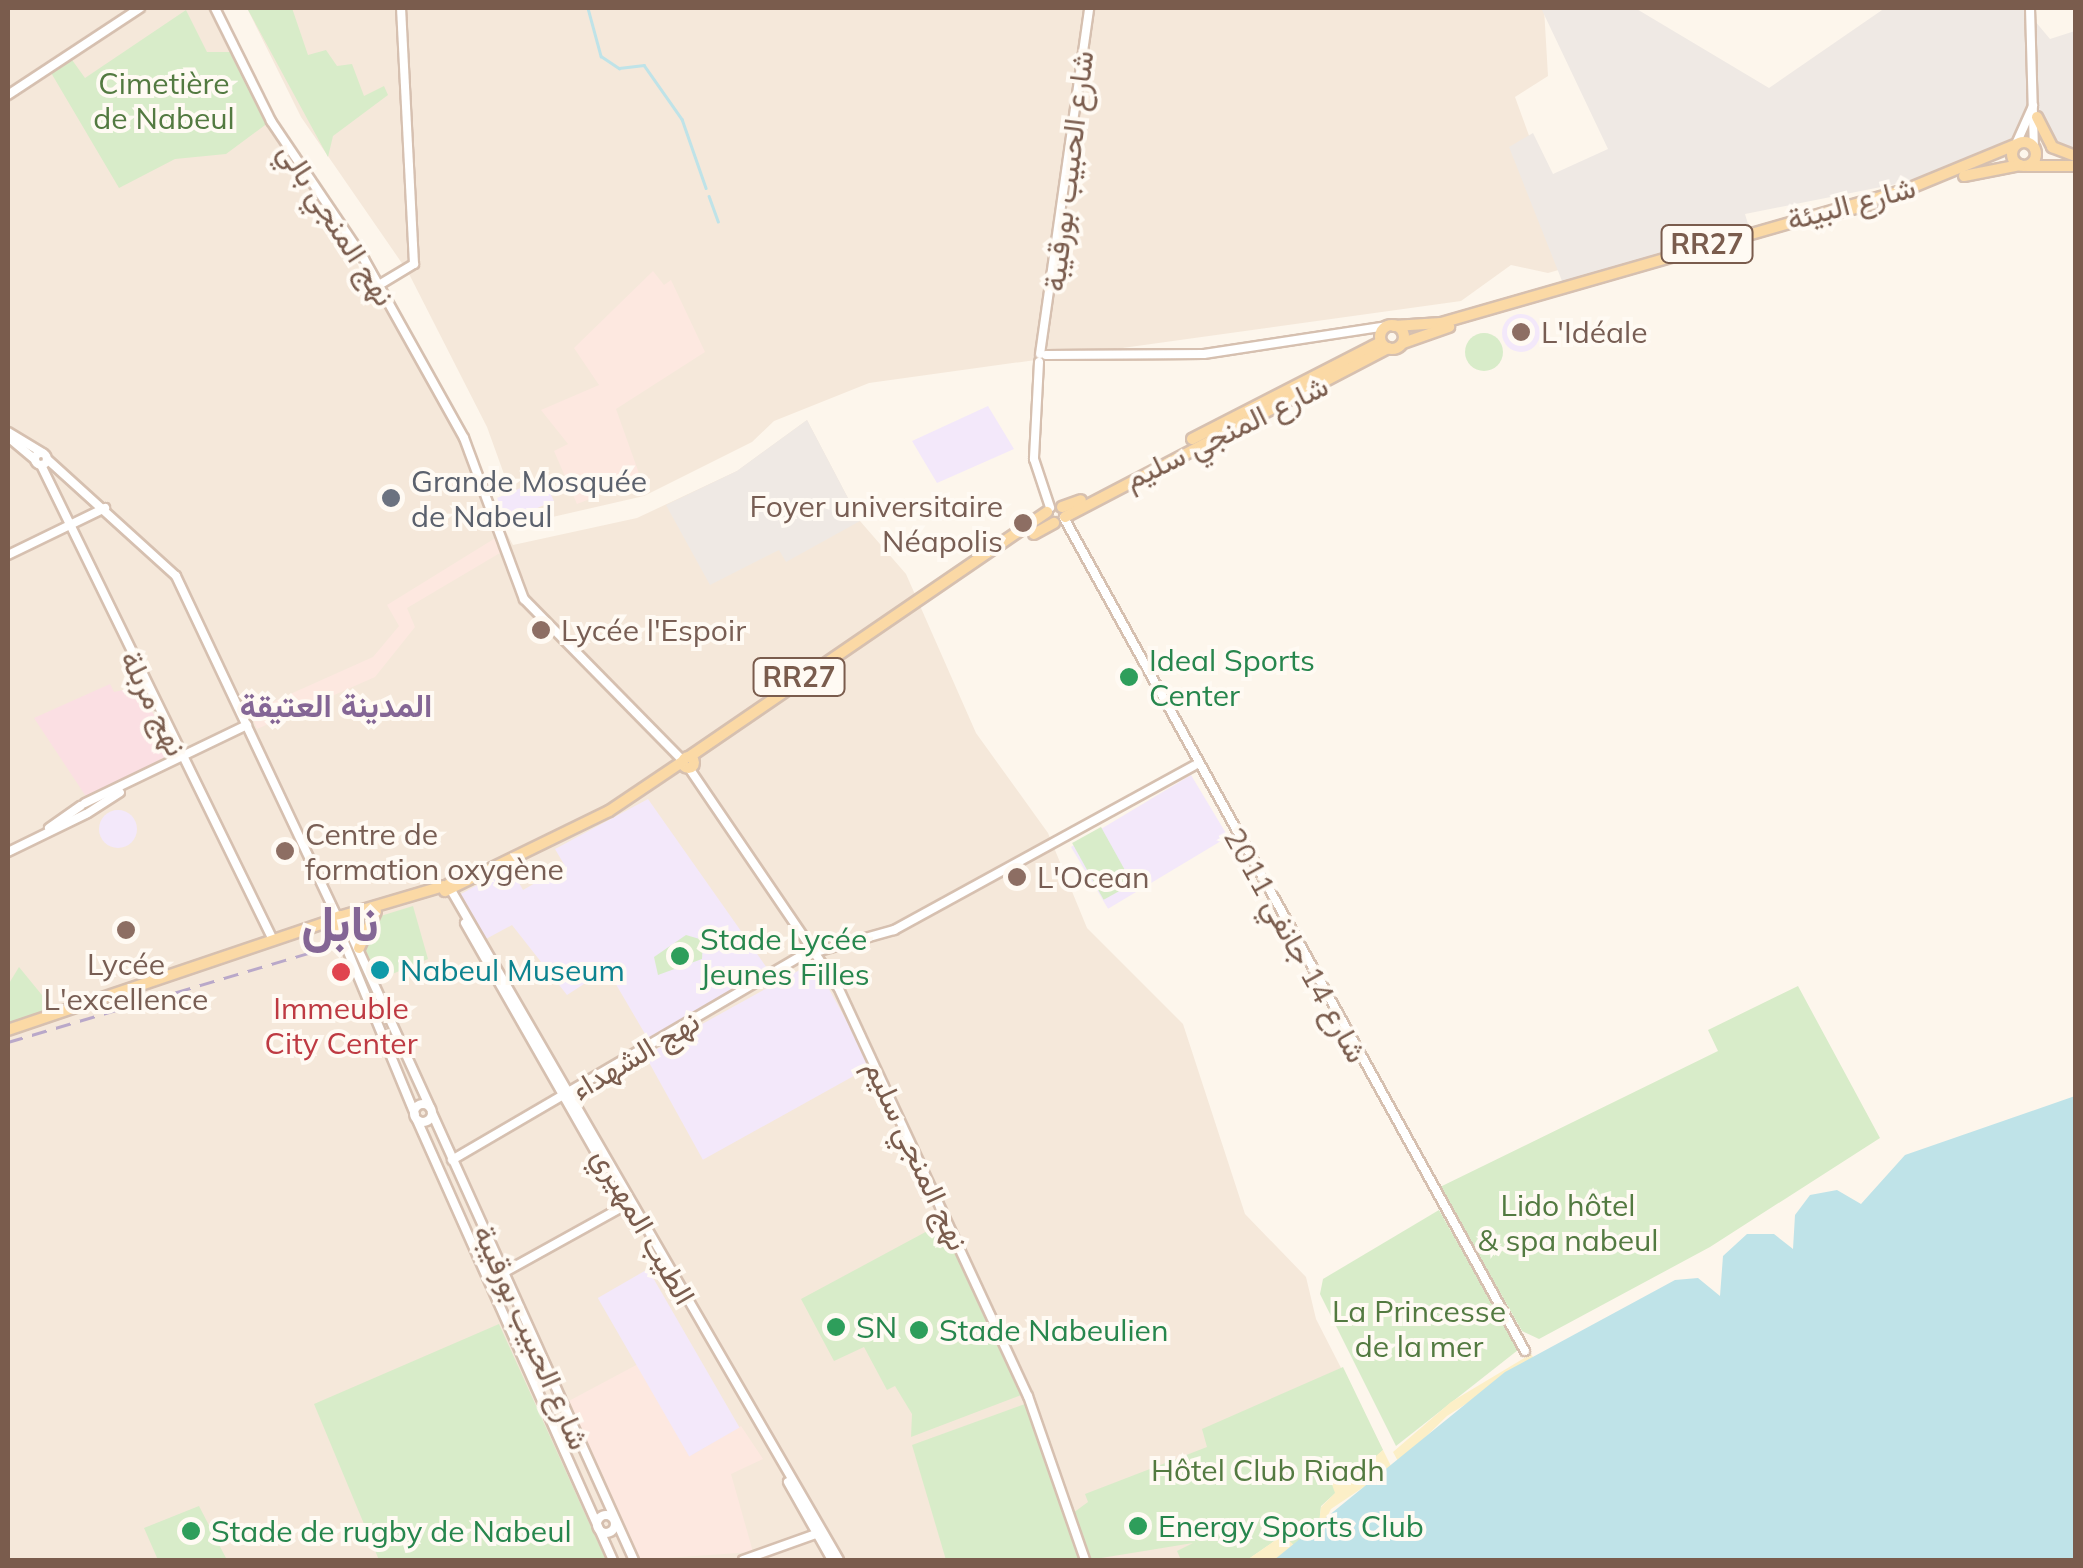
<!DOCTYPE html>
<meta charset="utf-8">
<style>
body{margin:0}
#map{position:relative;width:2083px;height:1568px;overflow:hidden;background:#fdf6ec;font-family:Mulish,Vazirmatn,sans-serif}
div>[style]{position:absolute}
[style*='--x']{left:calc(var(--x)*1px);top:calc(var(--y)*1px);width:calc(var(--w)*1px);rotate:calc(var(--a)*1deg)}
.residential>*{inset:0;background:#f5e8da}
.commercial>*{inset:0;background:#fde8e0}
.industrial>*{inset:0;background:#efe9e4}
.education>*{inset:0;background:#f3e8fa;transform-origin:0 0}
.round{border-radius:50%}
.medical>*{inset:0;background:#fbdfe3}
.green>*{inset:0;background:#d8ecc9;transform-origin:0 0}
.sand>*{inset:0;background:#fcefc7}
.water>*{inset:0;background:#bfe3e8}
.stream>*{height:2.5px;margin:-1.25px;padding:0 1.25px;transform-origin:1.25px;border-radius:1.25px;background:#bfe3e8}
.roads{filter:drop-shadow(2px 0 #d6c0b0) drop-shadow(-2px 0 #d6c0b0) drop-shadow(0 2px #d6c0b0) drop-shadow(0 -2px #d6c0b0)}
.secondary>*{height:8px;margin:-4px;padding:0 4px;transform-origin:4px;border-radius:4px;background:#fff}
.secondary>.ring{margin:-4px;padding:0;box-sizing:content-box;background:none;border:8px solid #fff;border-radius:50%}
.primary>*{height:10px;margin:-5px;padding:0 5px;transform-origin:5px;border-radius:5px;background:#fbd9a5}
.primary>.ring{margin:-5px;padding:0;box-sizing:content-box;background:none;border:10px solid #fbd9a5;border-radius:50%}
.rail>*{height:2.5px;margin-top:-1.25px;transform-origin:0;background:repeating-linear-gradient(90deg,#b9a8c9 0 15px,transparent 0 25px)}
.dots>*{width:28px;height:28px;translate:-50% -50%;box-sizing:border-box;border:5px solid #fffaf3;border-radius:50%}
span{translate:-50% -50%;white-space:nowrap;text-align:center;line-height:1.15;-webkit-text-stroke:8px #fffaf3;paint-order:stroke}
.shield-label span{padding:2px 8px;background:#fffaf3;border:2px solid;border-radius:8px;-webkit-text-stroke-width:0}
.shield-label{font-size:28px;color:#7a5c4d;font-weight:700}
.park-label{font-size:30px;color:#537a41}
.street-label{font-size:30px;color:#7a5c4d}
.education-label{font-size:30px;color:#785e54}
.left{translate:0 -50%;text-align:left}
.right{translate:-100% -50%;text-align:right}
.worship-label{font-size:30px;color:#5b616d}
.leisure-label{font-size:30px;color:#27864d}
.culture-label{font-size:30px;color:#0d838f}
.health-label{font-size:30px;color:#be3a42}
.neighbourhood-label{font-size:32px;color:#846695;font-weight:700}
.town-label{font-size:50px;color:#846695;font-weight:700}
.frame{position:absolute;inset:0;border:10px solid #7a5c4d;pointer-events:none}
</style>
<div id="map">
<div class="residential">
<i style="clip-path:polygon(8px 8px,213px 8px,263px 115px,405px 339px,513px 545px,637px 518px,737px 471px,807px 420px,860px 521px,906px 574px,976px 733px,1048px 833px,1087px 928px,1183px 1024px,1245px 1214px,1306px 1277px,1316px 1319px,1383px 1450px,1321px 1506px,1294px 1546px,1283px 1535px,1247px 1560px,8px 1560px)"></i>
<i style="clip-path:polygon(247px 8px,1544px 8px,1548px 76px,1515px 97px,1576px 265px,1548px 273px,1511px 265px,1461px 301px,869px 383px,774px 421px,752px 442px,644px 496px,522px 524px,487px 427px,408px 272px,301px 117px)"></i>
</div>
<div class="commercial">
<i style="clip-path:polygon(653px 271px,664px 285px,671px 280px,705px 352px,616px 409px,641px 479px,577px 504px,554px 451px,568px 444px,541px 410px,599px 385px,574px 348px)"></i>
<i style="clip-path:polygon(497px 537px,505px 550px,407px 608px,415px 627px,375px 677px,257px 729px,250px 712px,373px 657px,399px 626px,387px 605px)"></i>
<i style="clip-path:polygon(640px 1363px,692px 1455px,741px 1426px,763px 1459px,731px 1474px,753px 1552px,637px 1560px,565px 1403px)"></i>
</div>
<div class="industrial">
<i style="clip-path:polygon(1541px 8px,1635px 8px,1769px 88px,1885px 8px,2024px 8px,2050px 39px,2075px 31px,2075px 152px,2020px 135px,1911px 181px,1745px 214px,1748px 224px,1564px 286px,1509px 147px,1533px 133px,1553px 174px,1608px 149px)"></i>
<i style="clip-path:polygon(807px 420px,860px 521px,786px 562px,779px 550px,710px 585px,666px 505px,737px 471px)"></i>
</div>
<div class="education">
<i class="round" style="left:1502px;top:314px;width:38px;height:38px"></i>
<i style="clip-path:polygon(988px 406px,1014px 449px,937px 483px,912px 441px)"></i>
<i style="left:544px;top:478px;width:25px;height:51px;rotate:67deg"></i>
<i style="left:1191px;top:775px;width:72px;height:140px;rotate:59deg"></i>
<i style="clip-path:polygon(648px 799px,767px 968px,648px 1039px,607px 969px,567px 995px,512px 925px,486px 939px,461px 894px,510px 867px,523px 890px,565px 866px,555px 849px)"></i>
<i class="round" style="left:99px;top:810px;width:38px;height:38px"></i>
<i style="left:814px;top:962px;width:119px;height:193px;rotate:61deg"></i>
<i style="left:648px;top:1269px;width:183px;height:58px;rotate:60deg"></i>
</div>
<div class="medical">
<i style="clip-path:polygon(110px 684px,114px 692px,141px 686px,171px 754px,87px 798px,34px 718px)"></i>
</div>
<div class="green">
<i style="clip-path:polygon(247px 8px,292px 8px,308px 55px,326px 50px,337px 66px,352px 64px,364px 96px,384px 86px,388px 95px,333px 136px,328px 157px)"></i>
<i style="clip-path:polygon(186px 10px,207px 52px,234px 52px,268px 123px,226px 154px,175px 159px,119px 188px,50px 71px,70px 57px,85px 78px)"></i>
<i class="round" style="left:1465px;top:333px;width:38px;height:38px"></i>
<i style="left:1101px;top:827px;width:65px;height:33px;rotate:61deg"></i>
<i style="clip-path:polygon(413px 906px,428px 959px,378px 980px,363px 945px,374px 918px)"></i>
<i style="clip-path:polygon(686px 935px,703px 940px,702px 959px,658px 975px,654px 957px)"></i>
<i style="clip-path:polygon(19px 967px,55px 1011px,8px 1024px,8px 985px)"></i>
<i style="clip-path:polygon(1798px 986px,1880px 1138px,1710px 1247px,1539px 1339px,1522px 1331px,1440px 1187px,1718px 1051px,1708px 1030px)"></i>
<i style="clip-path:polygon(1439px 1210px,1518px 1350px,1396px 1446px,1320px 1294px,1323px 1279px)"></i>
<i style="clip-path:polygon(946px 1221px,1024px 1394px,911px 1437px,912px 1414px,895px 1386px,887px 1390px,864px 1347px,834px 1361px,801px 1299px)"></i>
<i style="clip-path:polygon(499px 1324px,606px 1560px,379px 1560px,314px 1404px)"></i>
<i style="clip-path:polygon(1343px 1367px,1383px 1450px,1321px 1506px,1319px 1529px,1294px 1546px,1283px 1535px,1247px 1560px,1181px 1560px,1177px 1551px,1193px 1543px,1089px 1560px,1073px 1513px,1088px 1502px,1085px 1494px,1207px 1447px,1202px 1429px)"></i>
<i style="clip-path:polygon(1025px 1404px,1082px 1560px,946px 1560px,912px 1445px)"></i>
<i style="clip-path:polygon(199px 1506px,227px 1560px,158px 1560px,144px 1528px)"></i>
</div>
<div class="sand">
<i style="clip-path:polygon(1531px 1354px,1535px 1360px,1447px 1416px,1399px 1463px,1393px 1452px,1451px 1402px)"></i>
<i style="clip-path:polygon(1383px 1450px,1392px 1468px,1331px 1509px,1320px 1531px,1274px 1560px,1247px 1560px,1283px 1535px,1295px 1546px,1318px 1529px,1321px 1507px,1335px 1493px,1329px 1476px,1350px 1462px,1360px 1470px)"></i>
</div>
<div class="water">
<i style="clip-path:polygon(2075px 1096px,2075px 1560px,1274px 1560px,1505px 1372px,1675px 1280px,1698px 1278px,1720px 1296px,1723px 1256px,1747px 1234px,1774px 1234px,1793px 1249px,1795px 1215px,1810px 1195px,1837px 1190px,1861px 1204px,1905px 1155px)"></i>
</div>
<div class="stream">
<i style="--x:588;--y:8;--w:50;--a:74.8"></i>
<i style="--x:601;--y:56;--w:22;--a:34"></i>
<i style="--x:619;--y:68;--w:25;--a:-7"></i>
<i style="--x:644;--y:65;--w:66;--a:54.9"></i>
<i style="--x:682;--y:119;--w:73;--a:70.8"></i>
<i style="--x:709;--y:196;--w:27;--a:70"></i>
</div>
<div class="roads">
<div class="secondary">
<i style="--x:215;--y:8;--w:126;--a:63.6"></i>
<i style="--x:271;--y:121;--w:166;--a:56"></i>
<i style="--x:364;--y:259;--w:205;--a:60.8"></i>
<i style="--x:464;--y:438;--w:172;--a:69.6"></i>
<i style="--x:524;--y:599;--w:227;--a:45.5"></i>
<i style="--x:2030;--y:8;--w:140;--a:88.4"></i>
<i style="--x:8;--y:95;--w:158;--a:-33.4"></i>
<i style="--x:2016;--y:144;--w:42;--a:-65.9"></i>
<i style="--x:379;--y:285;--w:41;--a:-31"></i>
<i style="--x:414;--y:264;--w:256;--a:-92.9"></i>
<i style="--x:1040;--y:354;--w:349;--a:-81.9"></i>
<i style="--x:1046;--y:355;--w:158;--a:-0.4"></i>
<i style="--x:1204;--y:354;--w:186;--a:-8.7"></i>
<i style="--x:1039;--y:362;--w:97;--a:93"></i>
<i style="--x:1034;--y:459;--w:51;--a:71.6"></i>
<i style="--x:8;--y:432;--w:41;--a:31"></i>
<i style="--x:8;--y:437;--w:35;--a:40"></i>
<i class="ring" style="left:35px;top:453px;width:4px;height:4px"></i>
<i style="--x:47;--y:459;--w:174;--a:42.2"></i>
<i style="--x:176;--y:576;--w:377;--a:64.7"></i>
<i style="--x:41;--y:465;--w:529;--a:63.97"></i>
<i style="--x:1064;--y:518;--w:952;--a:61.04"></i>
<i style="--x:8;--y:555;--w:108;--a:-25.9"></i>
<i style="--x:689;--y:768;--w:265;--a:55.8"></i>
<i style="--x:838;--y:987;--w:451;--a:65.1"></i>
<i style="--x:1028;--y:1396;--w:174;--a:70.8"></i>
<i style="--x:85;--y:803;--w:180;--a:-25.7"></i>
<i style="--x:88;--y:813;--w:38;--a:-33"></i>
<i style="--x:49;--y:828;--w:39;--a:-35"></i>
<i style="--x:8;--y:852;--w:87;--a:-26"></i>
<i style="--x:451;--y:890;--w:774;--a:59.92"></i>
<i style="--x:465;--y:923;--w:276;--a:60.3"></i>
<i style="--x:347;--y:925;--w:200;--a:65.5"></i>
<i style="--x:339;--y:930;--w:199;--a:67.6"></i>
<i style="--x:819;--y:951;--w:78;--a:-15.6"></i>
<i style="--x:894;--y:930;--w:342;--a:-28.7"></i>
<i class="ring" style="left:414px;top:1104px;width:10px;height:10px"></i>
<i style="--x:432;--y:1113;--w:491;--a:65.7"></i>
<i style="--x:417;--y:1120;--w:482;--a:66"></i>
<i style="--x:452;--y:1160;--w:423;--a:-30.3"></i>
<i style="--x:503;--y:1273;--w:146;--a:-29"></i>
<i style="--x:788;--y:1482;--w:90;--a:60.6"></i>
<i class="ring" style="left:597px;top:1515px;width:10px;height:10px"></i>
<i style="--x:743;--y:1560;--w:81;--a:-19.6"></i>
</div>
<div class="primary">
<i style="--x:2037;--y:117;--w:34;--a:63"></i>
<i style="--x:2052;--y:147;--w:26;--a:21"></i>
<i class="ring" style="left:2012px;top:142px;width:14px;height:14px"></i>
<i style="--x:2027;--y:166;--w:49;--a:0"></i>
<i style="--x:1964;--y:176;--w:57;--a:-11.1"></i>
<i style="--x:1825;--y:216;--w:48;--a:-14.6"></i>
<i class="ring" style="left:1380px;top:325px;width:14px;height:14px"></i>
<i style="--x:1394;--y:326;--w:47;--a:-3.7"></i>
<i style="--x:1441;--y:323;--w:486;--a:-16"></i>
<i style="--x:1908;--y:189;--w:116;--a:-22.4"></i>
<i style="--x:1403;--y:343;--w:49;--a:-19.2"></i>
<i style="--x:1192;--y:439;--w:212;--a:-27.2"></i>
<i style="--x:1062;--y:507;--w:20;--a:-20"></i>
<i style="--x:1065;--y:517;--w:365;--a:-27.6"></i>
<i style="--x:1034;--y:534;--w:23;--a:-29"></i>
<i class="ring" style="left:682.5px;top:756.5px;width:1px;height:1px"></i>
<i style="--x:689;--y:757;--w:434;--a:-34.4"></i>
<i style="--x:449;--y:884;--w:8;--a:120"></i>
<i style="--x:445;--y:891;--w:182;--a:-26"></i>
<i style="--x:609;--y:811;--w:88;--a:-33.9"></i>
<i style="--x:342;--y:916;--w:106;--a:-16.4"></i>
<i class="ring" style="left:334px;top:916px;width:4px;height:4px"></i>
<i style="--x:359;--y:948;--w:40;--a:-65"></i>
<i style="--x:8;--y:1030;--w:345;--a:-18.7"></i>
</div>
</div>
<div class="rail">
<i style="--x:8;--y:1042;--w:320;--a:-16.5"></i>
</div>
<div class="dots">
<i style="left:1521px;top:332px;background:#8d6e63"></i>
<i style="left:391px;top:498px;background:#6b7280"></i>
<i style="left:1023px;top:523px;background:#8d6e63"></i>
<i style="left:541px;top:630px;background:#8d6e63"></i>
<i style="left:1129px;top:677px;background:#2e9e5b"></i>
<i style="left:285px;top:851px;background:#8d6e63"></i>
<i style="left:1017px;top:877px;background:#8d6e63"></i>
<i style="left:126px;top:930px;background:#8d6e63"></i>
<i style="left:680px;top:956px;background:#2e9e5b"></i>
<i style="left:380px;top:970px;background:#0f9aa8"></i>
<i style="left:341px;top:972px;background:#e0444e"></i>
<i style="left:836px;top:1327px;background:#2e9e5b"></i>
<i style="left:919px;top:1330px;background:#2e9e5b"></i>
<i style="left:1138px;top:1526px;background:#2e9e5b"></i>
<i style="left:191px;top:1531px;background:#2e9e5b"></i>
</div>
<div class="shield-label">
<span style="left:1707px;top:244px">RR27</span>
<span style="left:799px;top:677px">RR27</span>
</div>
<div class="park-label">
<span style="left:164px;top:100px">Cimetière<br>de Nabeul</span>
<span style="left:1568px;top:1222px">Lido hôtel<br>&amp; spa nabeul</span>
<span style="left:1419px;top:1328px">La Princesse<br>de la mer</span>
<span style="left:1268px;top:1470px">Hôtel Club Riadh</span>
</div>
<div class="street-label">
<span style="left:1068px;top:171px;rotate:-83deg">شارع الحبيب بورقيبة</span>
<span style="left:1851px;top:203px;rotate:-15deg">شارع البيئة</span>
<span style="left:337px;top:224px;rotate:57deg">نهج المنجي بالي</span>
<span style="left:1226px;top:432px;rotate:-26deg">شارع المنجي سليم</span>
<span style="left:154px;top:703px;rotate:64deg">نهج مربلة</span>
<span style="left:1296px;top:945px;rotate:61deg">شارع 14 جانفي 2011</span>
<span style="left:635px;top:1055px;rotate:-31deg">نهج الشهداء</span>
<span style="left:917px;top:1155px;rotate:65deg">نهج المنجي سليم</span>
<span style="left:644px;top:1226px;rotate:60deg">الطيب المهيري</span>
<span style="left:532px;top:1337px;rotate:66deg">شارع الحبيب بورقيبة</span>
</div>
<div class="education-label">
<span class="left" style="left:1541px;top:332px">L'Idéale</span>
<span class="right" style="left:1003px;top:523px">Foyer universitaire<br>Néapolis</span>
<span class="left" style="left:561px;top:630px">Lycée l'Espoir</span>
<span class="left" style="left:305px;top:851px">Centre de<br>formation oxygène</span>
<span class="left" style="left:1037px;top:877px">L'Ocean</span>
<span style="left:126px;top:981px">Lycée<br>L'excellence</span>
</div>
<div class="worship-label">
<span class="left" style="left:411px;top:498px">Grande Mosquée<br>de Nabeul</span>
</div>
<div class="leisure-label">
<span class="left" style="left:1149px;top:677px">Ideal Sports<br>Center</span>
<span class="left" style="left:700px;top:956px">Stade Lycée<br>Jeunes Filles</span>
<span class="left" style="left:856px;top:1327px">SN</span>
<span class="left" style="left:939px;top:1330px">Stade Nabeulien</span>
<span class="left" style="left:1158px;top:1526px">Energy Sports Club</span>
<span class="left" style="left:211px;top:1531px">Stade de rugby de Nabeul</span>
</div>
<div class="culture-label">
<span class="left" style="left:400px;top:970px">Nabeul Museum</span>
</div>
<div class="health-label">
<span style="left:341px;top:1025px">Immeuble<br>City Center</span>
</div>
<div class="neighbourhood-label">
<span style="left:336px;top:705px">المدينة العتيقة</span>
</div>
<div class="town-label">
<span style="left:340px;top:923px">نابل</span>
</div>
<div class="frame"></div>
</div>
